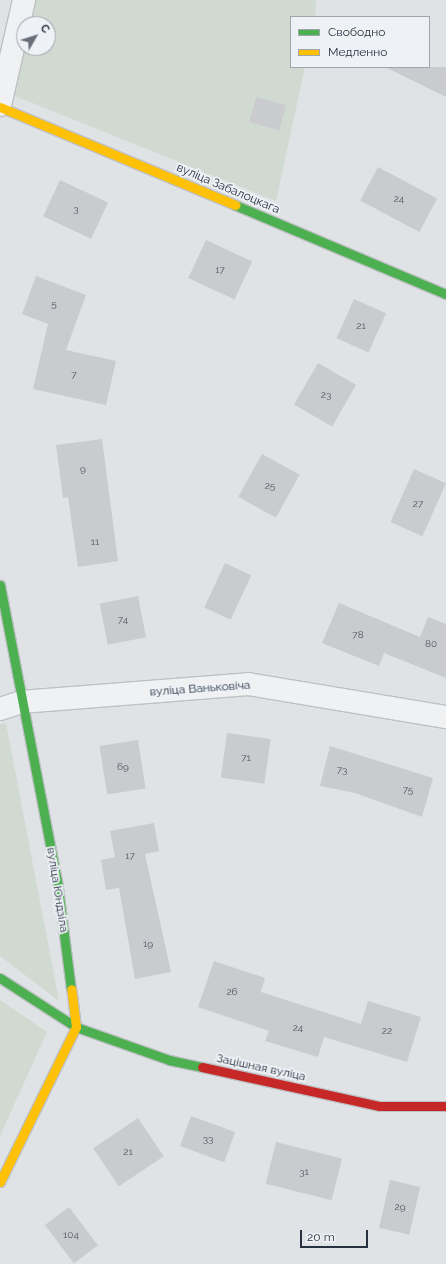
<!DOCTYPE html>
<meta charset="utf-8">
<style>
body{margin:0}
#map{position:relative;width:446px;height:1264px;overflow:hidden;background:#e0e3e6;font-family:Raleway,sans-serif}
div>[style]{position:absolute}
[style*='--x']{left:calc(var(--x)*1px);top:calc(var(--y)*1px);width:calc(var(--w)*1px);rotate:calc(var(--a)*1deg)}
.green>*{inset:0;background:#d1dad1}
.building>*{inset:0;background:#c9cbce;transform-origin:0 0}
.roads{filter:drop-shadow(1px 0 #bec1c4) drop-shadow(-1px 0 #bec1c4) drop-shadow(0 1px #bec1c4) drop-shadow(0 -1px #bec1c4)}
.street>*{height:22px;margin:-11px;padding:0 11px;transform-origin:11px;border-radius:11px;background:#f0f1f3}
.fast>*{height:9px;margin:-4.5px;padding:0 4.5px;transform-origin:4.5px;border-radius:4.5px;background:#4caf50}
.slow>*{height:9px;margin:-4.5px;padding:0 4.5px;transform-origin:4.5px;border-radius:4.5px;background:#ffc107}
.jam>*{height:9px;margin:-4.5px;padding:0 4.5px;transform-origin:4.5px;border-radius:4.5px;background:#c62828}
span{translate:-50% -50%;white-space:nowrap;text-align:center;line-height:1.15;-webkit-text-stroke:3.5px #eef2f6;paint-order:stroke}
.number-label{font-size:10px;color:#505864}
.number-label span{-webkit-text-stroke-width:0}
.street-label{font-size:12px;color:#273140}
.legend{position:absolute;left:290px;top:16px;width:140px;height:52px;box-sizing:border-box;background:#eef2f6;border:1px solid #9ea5ad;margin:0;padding:5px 7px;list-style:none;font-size:12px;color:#273140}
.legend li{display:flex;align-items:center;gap:8px;height:20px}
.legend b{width:20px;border:1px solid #9ea5ad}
.north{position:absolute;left:16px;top:16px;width:40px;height:40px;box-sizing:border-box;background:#eef2f6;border:1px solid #9ea5ad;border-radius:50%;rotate:51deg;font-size:11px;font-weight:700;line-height:16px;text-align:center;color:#273140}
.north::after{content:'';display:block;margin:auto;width:14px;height:18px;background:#686f7a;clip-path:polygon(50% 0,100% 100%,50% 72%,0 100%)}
.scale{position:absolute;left:300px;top:1230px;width:68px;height:18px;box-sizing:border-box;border:2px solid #273140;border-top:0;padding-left:5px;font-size:12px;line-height:14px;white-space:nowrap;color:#273140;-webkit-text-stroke:3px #eef2f6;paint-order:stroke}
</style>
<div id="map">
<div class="green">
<i style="clip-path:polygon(evenodd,36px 0,316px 0,315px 17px,291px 17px,291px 67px,305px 67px,276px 201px,10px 94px,24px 48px,48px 48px,48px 24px,29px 24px,36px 0,256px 97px,285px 105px,279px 129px,250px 122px,256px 97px)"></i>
<i style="clip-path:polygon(6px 723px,59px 1001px,0 956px,0 725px)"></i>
<i style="clip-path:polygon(0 1000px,47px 1032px,0 1136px)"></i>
</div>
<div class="building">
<i style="clip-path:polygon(385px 67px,446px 67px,446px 97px)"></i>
<i style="left:256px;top:97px;width:31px;height:26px;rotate:15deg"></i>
<i style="left:378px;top:167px;width:67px;height:38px;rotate:28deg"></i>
<i style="left:60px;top:180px;width:53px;height:40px;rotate:25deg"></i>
<i style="left:206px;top:240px;width:51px;height:42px;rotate:25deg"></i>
<i style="clip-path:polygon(36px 276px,86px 295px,66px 350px,116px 361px,106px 405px,33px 389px,48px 324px,22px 314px)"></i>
<i style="left:354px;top:299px;width:35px;height:43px;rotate:24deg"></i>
<i style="left:318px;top:363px;width:44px;height:48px;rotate:30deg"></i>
<i style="clip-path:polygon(102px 439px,118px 561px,78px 567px,68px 497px,63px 498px,56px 445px)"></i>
<i style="left:262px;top:454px;width:43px;height:49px;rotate:29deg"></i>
<i style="left:414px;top:469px;width:35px;height:58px;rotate:24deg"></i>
<i style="left:225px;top:563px;width:29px;height:49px;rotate:25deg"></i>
<i style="left:138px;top:596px;width:42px;height:39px;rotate:79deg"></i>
<i style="clip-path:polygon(339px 603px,420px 637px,428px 617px,446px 624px,446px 678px,384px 653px,379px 666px,322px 643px)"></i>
<i style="left:227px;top:733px;width:44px;height:45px;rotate:8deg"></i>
<i style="left:138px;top:740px;width:49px;height:39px;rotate:81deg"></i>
<i style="clip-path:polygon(330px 746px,433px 778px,422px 817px,355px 793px,320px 786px)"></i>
<i style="clip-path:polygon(154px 823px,159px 851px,145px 854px,171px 972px,135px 979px,119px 888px,106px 890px,101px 860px,115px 857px,110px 831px)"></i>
<i style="clip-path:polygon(214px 961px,265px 978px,261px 992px,361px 1024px,368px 1001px,421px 1017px,407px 1062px,324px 1037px,318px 1057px,265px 1041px,269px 1031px,198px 1007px)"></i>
<i style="left:191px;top:1116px;width:47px;height:32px;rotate:20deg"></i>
<i style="left:138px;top:1118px;width:46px;height:54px;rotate:56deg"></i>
<i style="left:276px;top:1142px;width:68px;height:43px;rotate:14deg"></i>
<i style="left:390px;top:1180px;width:31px;height:49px;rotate:13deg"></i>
<i style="left:69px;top:1207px;width:48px;height:30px;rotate:53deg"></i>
</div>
<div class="roads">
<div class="street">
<i style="--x:0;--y:105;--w:108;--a:-77.1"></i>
<i style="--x:0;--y:709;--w:22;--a:-18"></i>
<i style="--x:21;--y:702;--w:228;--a:-4.5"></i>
<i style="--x:248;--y:684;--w:201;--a:9.5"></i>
</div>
<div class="fast">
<i style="--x:235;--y:205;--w:229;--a:22.9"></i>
<i style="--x:0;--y:585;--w:300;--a:79.1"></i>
<i style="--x:57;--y:880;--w:110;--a:82.7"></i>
<i style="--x:0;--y:978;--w:90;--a:32.8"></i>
<i style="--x:76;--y:1027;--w:99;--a:19.5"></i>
<i style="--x:169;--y:1060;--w:34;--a:12"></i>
</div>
<div class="slow">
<i style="--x:0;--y:107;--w:255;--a:22.6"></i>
<i style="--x:0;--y:1182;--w:173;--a:-63.9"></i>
<i style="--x:76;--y:1027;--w:38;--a:-97"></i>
</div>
<div class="jam">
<i style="--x:202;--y:1067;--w:182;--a:12.4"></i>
<i style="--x:380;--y:1106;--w:66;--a:0"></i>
</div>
</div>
<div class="number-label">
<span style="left:399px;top:199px">24</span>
<span style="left:76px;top:209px">3</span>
<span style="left:220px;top:270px">17</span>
<span style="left:54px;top:304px">5</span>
<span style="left:361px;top:326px">21</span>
<span style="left:74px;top:375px">7</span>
<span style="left:326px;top:395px">23</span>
<span style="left:83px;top:469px">9</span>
<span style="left:270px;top:486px">25</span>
<span style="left:418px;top:504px">27</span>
<span style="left:95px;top:542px">11</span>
<span style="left:123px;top:620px">74</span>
<span style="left:358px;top:635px">78</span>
<span style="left:431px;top:644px">80</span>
<span style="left:246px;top:758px">71</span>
<span style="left:123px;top:767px">69</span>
<span style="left:342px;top:770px">73</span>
<span style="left:408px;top:790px">75</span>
<span style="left:130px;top:856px">17</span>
<span style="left:148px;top:944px">19</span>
<span style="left:232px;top:992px">26</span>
<span style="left:298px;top:1028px">24</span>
<span style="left:387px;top:1031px">22</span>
<span style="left:208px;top:1139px">33</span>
<span style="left:128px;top:1152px">21</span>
<span style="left:304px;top:1172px">31</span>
<span style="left:400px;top:1207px">29</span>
<span style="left:71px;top:1235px">104</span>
</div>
<div class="street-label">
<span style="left:228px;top:189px;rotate:23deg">вуліца Забалоцкага</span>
<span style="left:200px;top:689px;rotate:-4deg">вуліца Ваньковіча</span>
<span style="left:57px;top:890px;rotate:81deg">вуліца Юндзіла</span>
<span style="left:261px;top:1068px;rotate:12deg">Зацішная вуліца</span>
</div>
<ul class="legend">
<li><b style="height:5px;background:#4caf50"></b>Свободно</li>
<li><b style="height:5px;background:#ffc107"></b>Медленно</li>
</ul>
<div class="north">С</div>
<div class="scale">20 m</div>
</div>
